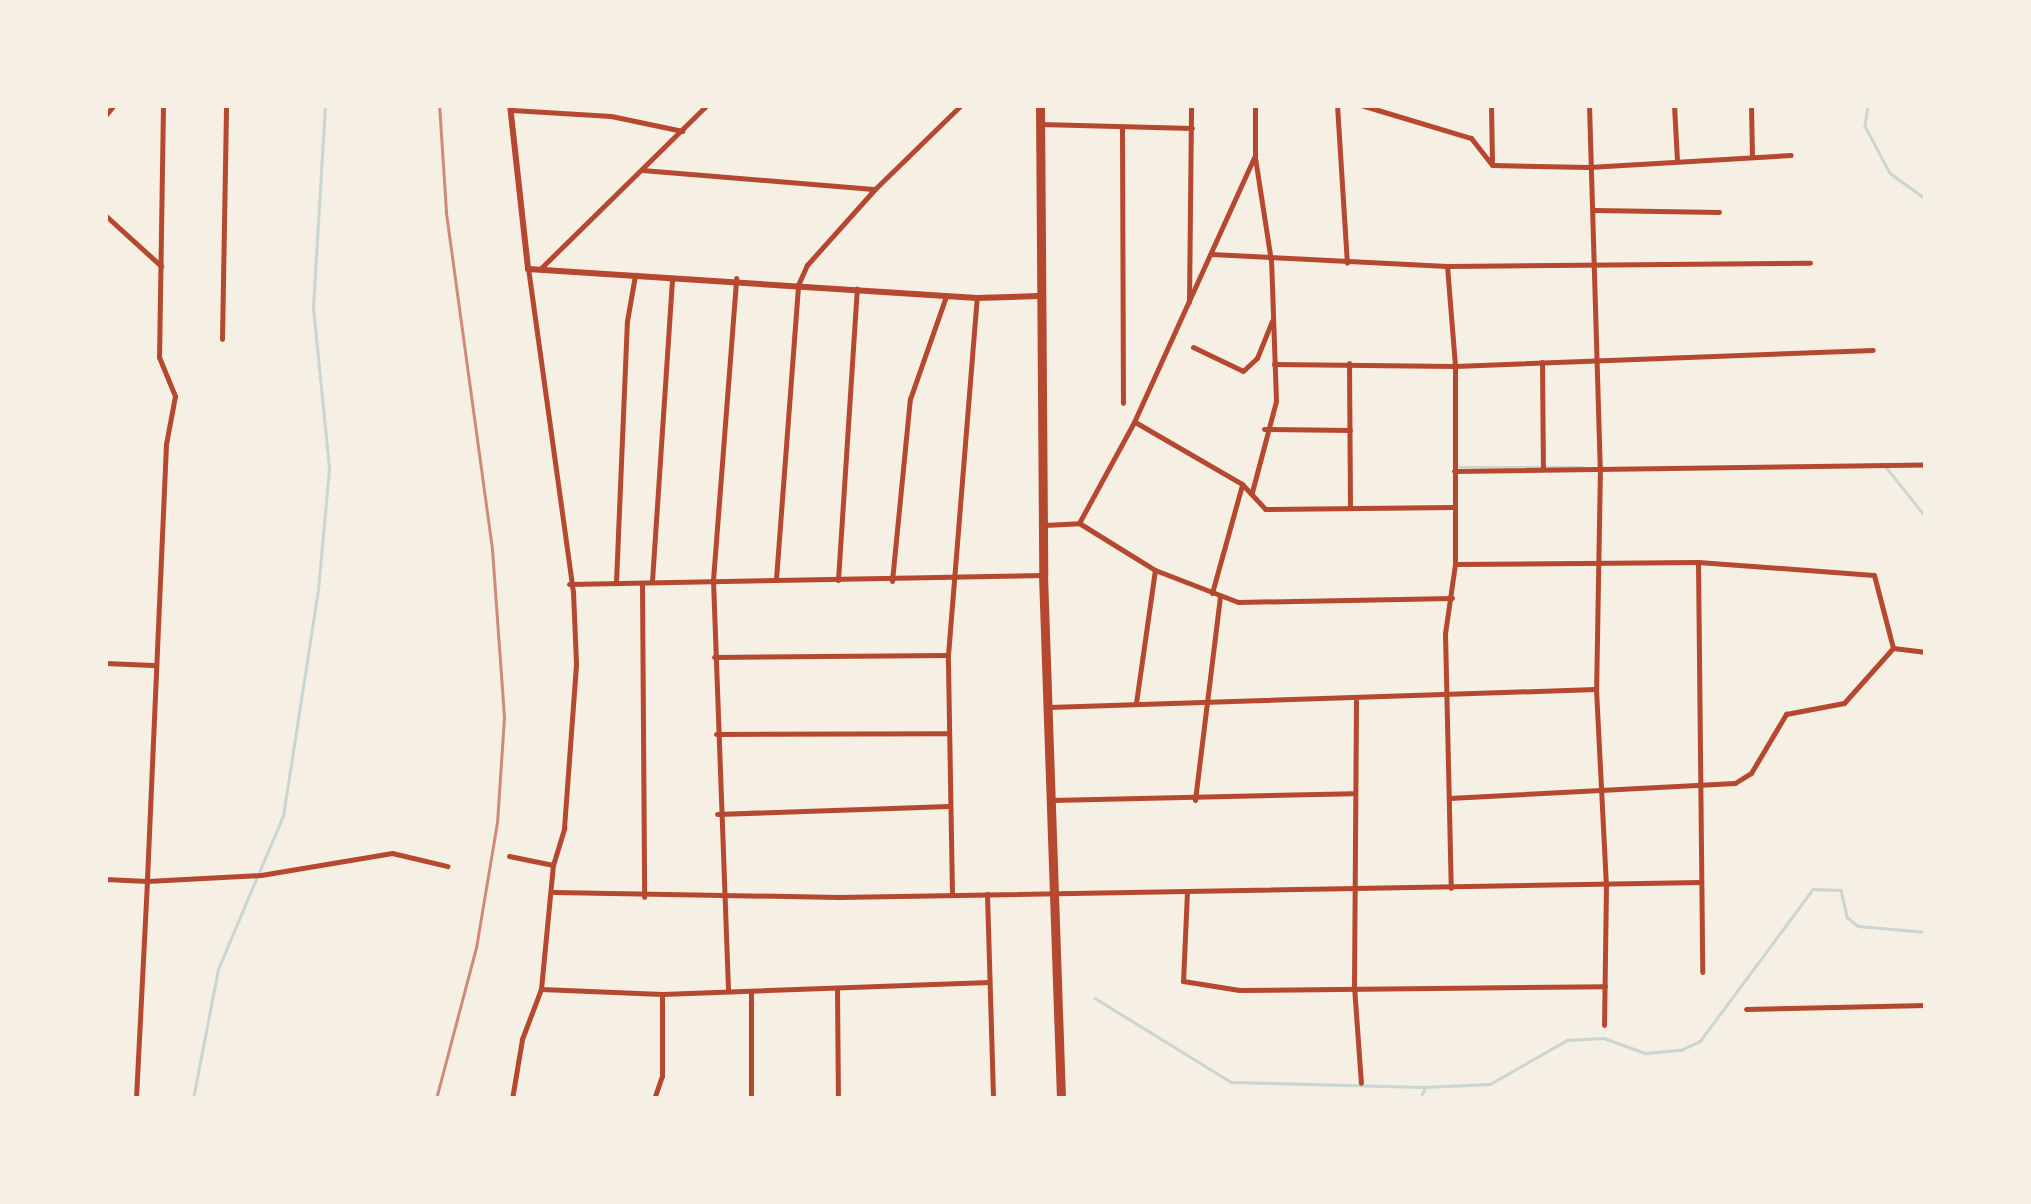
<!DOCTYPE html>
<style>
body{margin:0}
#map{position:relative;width:2031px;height:1204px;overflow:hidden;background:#f6efe4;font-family:"Roboto Condensed",sans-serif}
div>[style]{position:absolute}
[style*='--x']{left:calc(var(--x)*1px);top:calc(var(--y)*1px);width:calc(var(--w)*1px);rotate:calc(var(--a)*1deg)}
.stream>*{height:2.5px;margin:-1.25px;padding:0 1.25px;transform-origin:1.25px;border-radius:1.25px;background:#c9d6d2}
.minor>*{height:5px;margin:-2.5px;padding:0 2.5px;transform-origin:2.5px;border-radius:2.5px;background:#b5482f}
.tertiary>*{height:6px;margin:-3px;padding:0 3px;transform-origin:3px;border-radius:3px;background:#b5482f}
.primary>*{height:9px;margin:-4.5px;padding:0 4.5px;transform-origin:4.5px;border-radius:4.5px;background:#b5482f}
.rail>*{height:2.5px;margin:-1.25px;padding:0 1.25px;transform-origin:1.25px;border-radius:1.25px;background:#cf8b77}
span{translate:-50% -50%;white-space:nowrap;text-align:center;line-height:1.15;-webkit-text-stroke:10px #f6efe4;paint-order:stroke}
.frame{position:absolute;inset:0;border:108px solid #f6efe4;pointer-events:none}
</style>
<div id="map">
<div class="stream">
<i style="--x:1868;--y:105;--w:21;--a:98"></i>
<i style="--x:1865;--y:126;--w:53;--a:62"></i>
<i style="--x:1890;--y:173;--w:44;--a:35.8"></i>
<i style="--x:1459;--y:467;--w:124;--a:0"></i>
<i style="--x:1886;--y:467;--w:64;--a:51.3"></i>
<i style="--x:1095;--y:998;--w:160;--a:31.7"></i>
<i style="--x:1231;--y:1082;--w:192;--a:1.5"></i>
<i style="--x:193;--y:1099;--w:132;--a:-79.1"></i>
<i style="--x:218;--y:969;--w:166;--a:-67"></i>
<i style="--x:283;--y:816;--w:229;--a:-81.2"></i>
<i style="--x:318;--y:590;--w:122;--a:-84.8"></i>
<i style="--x:329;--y:468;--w:162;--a:-95.7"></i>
<i style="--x:313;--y:307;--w:202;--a:-86.6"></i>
<i style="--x:1420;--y:1099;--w:13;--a:-67"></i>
<i style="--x:1425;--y:1087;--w:65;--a:-2.6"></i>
<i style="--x:1490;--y:1084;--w:89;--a:-29.7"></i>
<i style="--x:1567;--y:1040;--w:37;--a:-3"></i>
<i style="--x:1604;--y:1038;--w:44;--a:20.1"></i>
<i style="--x:1645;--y:1053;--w:36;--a:-5"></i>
<i style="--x:1681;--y:1050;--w:21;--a:-25"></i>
<i style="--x:1700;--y:1041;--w:189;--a:-53.4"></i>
<i style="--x:1813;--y:889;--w:28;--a:2"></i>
<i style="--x:1841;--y:890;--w:28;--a:77"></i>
<i style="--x:1847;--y:917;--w:14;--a:39"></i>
<i style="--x:1858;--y:926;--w:68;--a:5"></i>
</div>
<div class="minor">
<i style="--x:163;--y:105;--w:252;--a:90.9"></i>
<i style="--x:159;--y:357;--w:42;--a:67.7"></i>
<i style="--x:175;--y:396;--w:49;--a:100.6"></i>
<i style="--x:166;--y:444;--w:437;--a:92.5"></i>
<i style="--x:147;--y:881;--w:114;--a:-3"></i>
<i style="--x:261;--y:875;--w:133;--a:-9.5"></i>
<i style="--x:392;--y:853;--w:57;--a:13.3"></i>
<i style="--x:1337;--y:105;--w:158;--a:86.4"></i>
<i style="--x:1361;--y:105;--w:115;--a:16.7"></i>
<i style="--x:1471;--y:138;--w:34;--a:52"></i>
<i style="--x:1492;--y:165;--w:97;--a:1.2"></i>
<i style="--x:1589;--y:167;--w:202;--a:-3.4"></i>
<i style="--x:1491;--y:105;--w:57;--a:89"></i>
<i style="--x:1589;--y:105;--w:362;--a:88.3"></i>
<i style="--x:1600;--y:467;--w:222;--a:91"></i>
<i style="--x:1596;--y:689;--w:196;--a:87.1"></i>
<i style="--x:1606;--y:885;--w:140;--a:90.8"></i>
<i style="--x:1674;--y:105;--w:56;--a:86.9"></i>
<i style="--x:1751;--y:105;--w:52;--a:88.9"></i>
<i style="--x:512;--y:110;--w:99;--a:3.5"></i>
<i style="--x:611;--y:116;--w:73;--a:11.9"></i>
<i style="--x:105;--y:116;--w:14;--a:-51"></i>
<i style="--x:1040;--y:124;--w:152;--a:1.5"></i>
<i style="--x:1122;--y:127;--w:276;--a:89.8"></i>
<i style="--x:642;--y:170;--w:232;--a:4.7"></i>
<i style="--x:1595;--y:210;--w:124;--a:0.9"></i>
<i style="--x:105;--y:215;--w:76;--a:42.3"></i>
<i style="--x:1211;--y:254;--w:236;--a:2.9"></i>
<i style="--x:1447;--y:266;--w:363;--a:-0.5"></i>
<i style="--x:1447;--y:266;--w:100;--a:85.4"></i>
<i style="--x:1455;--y:366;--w:198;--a:90"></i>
<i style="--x:1455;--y:564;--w:70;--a:98.2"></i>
<i style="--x:1445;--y:633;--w:255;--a:88.7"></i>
<i style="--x:540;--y:269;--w:234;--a:-44.5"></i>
<i style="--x:1189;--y:302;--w:197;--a:-89.4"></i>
<i style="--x:222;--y:339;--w:234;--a:-89"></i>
<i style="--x:1193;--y:347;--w:55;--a:25.6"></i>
<i style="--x:1243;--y:371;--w:19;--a:-43"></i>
<i style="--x:1257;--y:358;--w:40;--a:-68"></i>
<i style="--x:1542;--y:362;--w:107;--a:89.5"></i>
<i style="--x:1349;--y:363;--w:144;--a:89.6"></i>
<i style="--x:1274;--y:364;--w:181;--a:0.6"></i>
<i style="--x:1455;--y:366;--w:418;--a:-2.2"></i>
<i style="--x:1135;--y:422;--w:124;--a:30.1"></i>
<i style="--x:1242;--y:484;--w:34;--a:47"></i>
<i style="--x:1265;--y:509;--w:189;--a:-0.6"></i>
<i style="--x:1264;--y:429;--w:86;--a:0.7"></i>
<i style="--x:1454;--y:471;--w:472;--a:-0.8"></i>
<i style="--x:1252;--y:492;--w:94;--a:-75.2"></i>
<i style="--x:1276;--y:401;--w:140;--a:-92"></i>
<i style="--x:1271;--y:261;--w:104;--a:-98.8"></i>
<i style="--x:1079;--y:523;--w:89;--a:31.7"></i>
<i style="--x:1155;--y:570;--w:89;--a:21.1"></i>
<i style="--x:1238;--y:602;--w:214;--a:-1.1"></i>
<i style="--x:1044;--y:525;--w:35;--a:-3"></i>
<i style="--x:1079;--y:523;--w:115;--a:-61.4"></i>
<i style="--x:1134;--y:422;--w:293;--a:-65.6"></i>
<i style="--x:1255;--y:155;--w:50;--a:-90"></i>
<i style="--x:1698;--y:562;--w:410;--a:89.4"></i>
<i style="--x:1455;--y:564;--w:243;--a:-0.5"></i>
<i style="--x:1698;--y:562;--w:176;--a:4.2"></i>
<i style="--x:1874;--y:575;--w:75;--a:75.4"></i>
<i style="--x:776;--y:579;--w:295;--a:-85.7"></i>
<i style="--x:798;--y:285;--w:22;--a:-66"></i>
<i style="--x:807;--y:265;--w:102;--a:-48.2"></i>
<i style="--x:875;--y:189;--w:120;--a:-44.3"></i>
<i style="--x:838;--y:580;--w:292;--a:-86.3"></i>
<i style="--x:652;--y:581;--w:303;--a:-86.2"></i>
<i style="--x:892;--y:581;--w:183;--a:-84.4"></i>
<i style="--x:910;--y:399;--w:109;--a:-70.7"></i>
<i style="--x:616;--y:582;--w:261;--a:-87.6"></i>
<i style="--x:627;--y:321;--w:47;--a:-80.1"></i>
<i style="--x:569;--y:584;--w:474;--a:-1.1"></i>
<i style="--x:642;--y:585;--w:312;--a:89.6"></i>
<i style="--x:1212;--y:593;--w:112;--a:-74.5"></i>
<i style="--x:714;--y:657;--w:234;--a:-0.5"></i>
<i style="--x:105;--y:663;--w:48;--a:2.4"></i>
<i style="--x:1356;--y:701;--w:285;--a:90.4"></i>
<i style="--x:1354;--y:986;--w:97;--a:85.9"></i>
<i style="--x:1136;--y:703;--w:134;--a:-81.9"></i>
<i style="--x:1049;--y:707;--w:547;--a:-1.88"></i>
<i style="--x:716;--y:734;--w:232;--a:-0.2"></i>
<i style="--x:1449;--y:798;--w:286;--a:-3"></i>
<i style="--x:1735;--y:783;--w:19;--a:-32"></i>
<i style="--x:1751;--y:773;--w:69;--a:-59.3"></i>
<i style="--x:1786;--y:714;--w:59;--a:-10.7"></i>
<i style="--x:1844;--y:703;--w:74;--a:-48.3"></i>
<i style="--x:1893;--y:648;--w:33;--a:7"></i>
<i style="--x:1052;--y:800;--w:300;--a:-1.3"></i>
<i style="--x:1195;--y:800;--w:206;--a:-83"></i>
<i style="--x:717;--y:814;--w:232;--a:-2"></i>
<i style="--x:509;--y:856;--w:45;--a:11.6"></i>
<i style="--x:105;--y:879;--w:42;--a:2.7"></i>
<i style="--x:147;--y:881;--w:218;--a:92.9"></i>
<i style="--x:1187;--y:891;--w:90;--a:92.5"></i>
<i style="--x:1183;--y:981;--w:57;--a:9.1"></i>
<i style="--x:1239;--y:990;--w:366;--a:-0.6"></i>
<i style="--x:554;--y:892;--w:285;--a:1"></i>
<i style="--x:839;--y:897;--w:862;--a:-1"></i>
<i style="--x:952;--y:894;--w:239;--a:-91"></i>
<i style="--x:948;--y:655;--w:358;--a:-85.4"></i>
<i style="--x:987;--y:894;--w:205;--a:88.3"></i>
<i style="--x:541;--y:989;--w:121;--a:2.4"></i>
<i style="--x:662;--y:994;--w:327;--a:-2.1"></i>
<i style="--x:728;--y:989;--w:409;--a:-92.1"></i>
<i style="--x:713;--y:580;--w:303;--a:-85.6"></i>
<i style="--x:837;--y:990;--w:109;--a:89.5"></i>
<i style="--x:751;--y:992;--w:107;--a:90"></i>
<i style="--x:1746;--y:1009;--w:180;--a:-1.3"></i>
<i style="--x:512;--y:1099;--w:61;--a:-80.5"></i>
<i style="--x:522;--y:1039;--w:53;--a:-69.2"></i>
<i style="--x:541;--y:989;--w:125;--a:-84.5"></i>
<i style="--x:553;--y:865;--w:39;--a:-73"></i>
<i style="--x:564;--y:828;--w:165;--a:-85.8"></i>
<i style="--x:576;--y:663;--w:71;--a:-92.4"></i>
<i style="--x:573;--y:592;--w:326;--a:-97.9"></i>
<i style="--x:654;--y:1099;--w:24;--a:-71"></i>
<i style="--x:662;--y:1076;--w:82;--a:-90"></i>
</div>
<div class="tertiary">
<i style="--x:510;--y:105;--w:165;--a:83.7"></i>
<i style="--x:528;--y:269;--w:450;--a:3.7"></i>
<i style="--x:977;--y:298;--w:62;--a:-1.8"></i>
</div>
<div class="primary">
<i style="--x:1040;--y:105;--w:470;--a:89.6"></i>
<i style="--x:1043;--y:575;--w:524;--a:88.03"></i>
</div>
<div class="rail">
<i style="--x:436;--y:1099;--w:156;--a:-75.2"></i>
<i style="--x:476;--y:948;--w:127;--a:-80.5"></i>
<i style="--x:497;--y:823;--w:106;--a:-86.2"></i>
<i style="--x:504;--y:717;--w:168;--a:-94.1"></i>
<i style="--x:492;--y:549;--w:340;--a:-97.8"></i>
<i style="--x:446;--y:212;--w:107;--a:-93.7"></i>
</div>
<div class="frame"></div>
</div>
